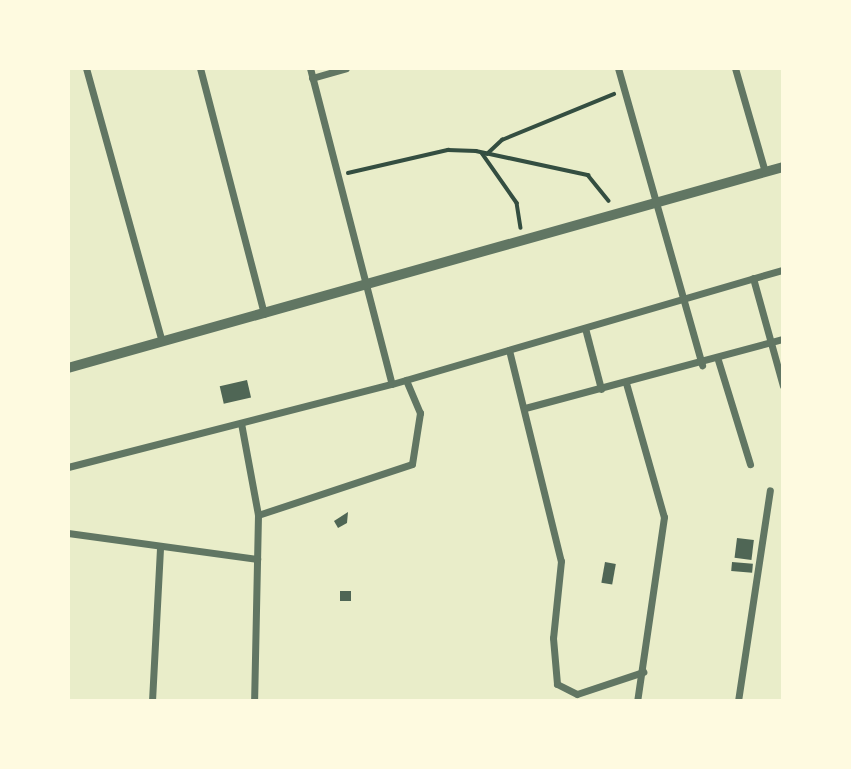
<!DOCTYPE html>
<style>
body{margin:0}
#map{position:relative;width:851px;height:769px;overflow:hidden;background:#e9edc9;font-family:Literata,serif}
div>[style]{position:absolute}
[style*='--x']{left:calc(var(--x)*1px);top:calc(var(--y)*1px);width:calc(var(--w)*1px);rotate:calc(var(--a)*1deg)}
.building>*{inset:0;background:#4f6655;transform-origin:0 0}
.path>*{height:3.5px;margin:-1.75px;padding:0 1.75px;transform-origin:1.75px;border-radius:1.75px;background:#344e41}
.minor>*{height:7px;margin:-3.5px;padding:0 3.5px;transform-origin:3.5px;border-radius:3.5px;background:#617663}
.tertiary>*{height:10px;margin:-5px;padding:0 5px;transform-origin:5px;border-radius:5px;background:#617663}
span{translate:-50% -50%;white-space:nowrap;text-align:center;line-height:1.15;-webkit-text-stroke:5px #fefae0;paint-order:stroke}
.frame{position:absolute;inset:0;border:70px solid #fefae0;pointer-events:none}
</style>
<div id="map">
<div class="building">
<i style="left:247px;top:380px;width:18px;height:28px;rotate:77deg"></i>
<i style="clip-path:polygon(348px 512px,347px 523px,338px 528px,334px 521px)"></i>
<i style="left:737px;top:538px;width:17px;height:20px;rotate:7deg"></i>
<i style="left:605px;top:562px;width:11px;height:21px;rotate:10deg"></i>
<i style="left:732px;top:562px;width:21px;height:9px;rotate:5deg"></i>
<i style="left:340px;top:591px;width:11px;height:10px"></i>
</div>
<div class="path">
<i style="--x:482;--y:153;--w:61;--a:55"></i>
<i style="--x:517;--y:203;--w:25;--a:81"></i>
<i style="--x:487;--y:154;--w:21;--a:-43"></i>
<i style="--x:502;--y:140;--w:121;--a:-22.3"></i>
<i style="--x:348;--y:173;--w:103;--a:-13"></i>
<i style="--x:448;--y:150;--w:28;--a:2"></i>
<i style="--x:476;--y:151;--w:115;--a:12.1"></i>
<i style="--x:588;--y:175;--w:33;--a:51"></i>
</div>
<div class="minor">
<i style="--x:86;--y:68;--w:284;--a:74.5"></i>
<i style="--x:200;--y:68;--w:254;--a:75.4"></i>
<i style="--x:310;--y:68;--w:326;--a:75.5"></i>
<i style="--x:618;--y:68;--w:309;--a:74.2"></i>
<i style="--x:735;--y:68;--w:108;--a:73.9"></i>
<i style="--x:312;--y:78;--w:35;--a:-16"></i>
<i style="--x:753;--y:278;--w:112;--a:74.5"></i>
<i style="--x:585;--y:328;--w:63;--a:75.3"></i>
<i style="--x:509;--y:350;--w:217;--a:76.2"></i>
<i style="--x:561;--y:561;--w:77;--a:95.9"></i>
<i style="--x:553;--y:638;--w:46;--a:85"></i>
<i style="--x:557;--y:684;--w:22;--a:27"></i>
<i style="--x:577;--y:694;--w:70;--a:-18.4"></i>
<i style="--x:718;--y:360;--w:109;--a:72.9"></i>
<i style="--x:626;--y:383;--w:139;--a:74.2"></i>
<i style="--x:664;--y:517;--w:186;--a:98.3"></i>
<i style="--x:525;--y:408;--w:267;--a:-15"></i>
<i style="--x:241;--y:423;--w:94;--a:79.5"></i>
<i style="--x:258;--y:515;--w:186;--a:91.2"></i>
<i style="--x:68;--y:467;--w:334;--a:-14.4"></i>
<i style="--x:392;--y:384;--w:407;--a:-16.3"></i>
<i style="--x:258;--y:515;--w:162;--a:-18.3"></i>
<i style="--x:412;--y:464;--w:52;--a:-81.1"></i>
<i style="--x:420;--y:413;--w:36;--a:-113"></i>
<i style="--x:68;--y:533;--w:191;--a:7.8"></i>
<i style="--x:152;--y:701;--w:155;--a:-87"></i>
<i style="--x:738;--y:701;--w:213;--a:-81.4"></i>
</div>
<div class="tertiary">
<i style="--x:68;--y:368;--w:743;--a:-15.7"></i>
</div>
<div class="frame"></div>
</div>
